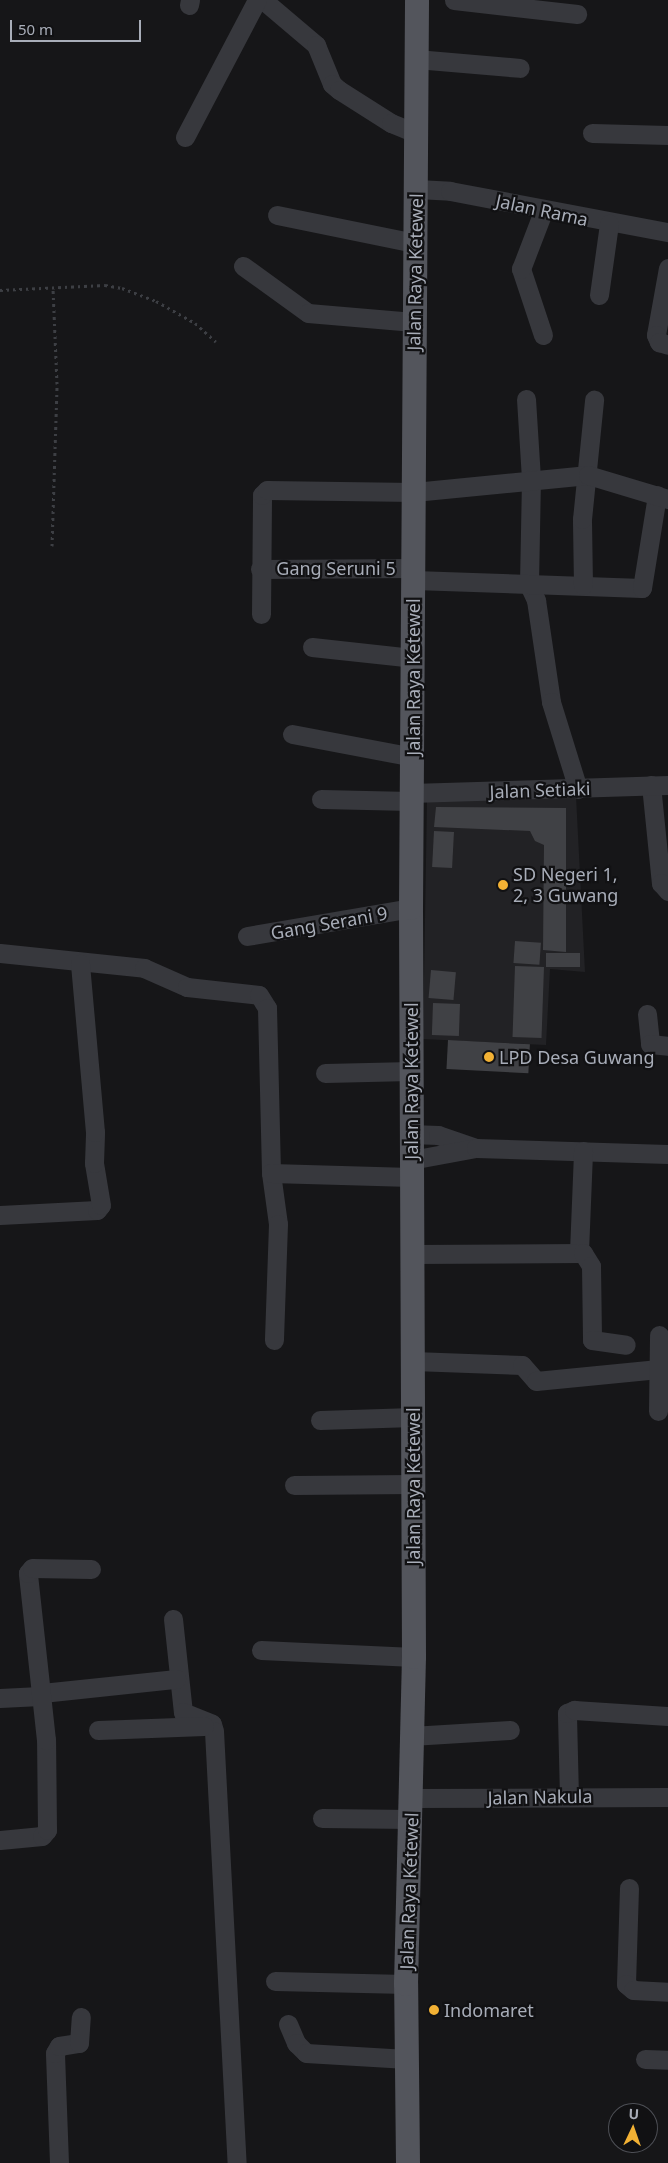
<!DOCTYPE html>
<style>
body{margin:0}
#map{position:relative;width:668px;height:2163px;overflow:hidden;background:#161618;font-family:"Noto Sans",sans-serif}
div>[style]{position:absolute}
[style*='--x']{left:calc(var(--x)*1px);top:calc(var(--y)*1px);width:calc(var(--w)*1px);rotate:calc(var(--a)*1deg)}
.built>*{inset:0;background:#222225}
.building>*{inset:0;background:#404145;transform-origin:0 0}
.path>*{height:3px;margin-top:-1.5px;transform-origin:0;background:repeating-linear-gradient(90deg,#3d3f44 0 2.5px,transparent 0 6.5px)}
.minor>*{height:19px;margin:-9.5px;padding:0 9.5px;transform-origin:9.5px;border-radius:9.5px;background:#37383d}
.major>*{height:24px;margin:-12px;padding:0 12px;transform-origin:12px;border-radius:12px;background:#53555c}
.dots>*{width:14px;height:14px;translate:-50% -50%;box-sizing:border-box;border:2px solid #111113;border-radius:50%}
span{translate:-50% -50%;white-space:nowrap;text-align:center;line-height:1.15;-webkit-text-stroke:4.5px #111113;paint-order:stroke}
.street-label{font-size:18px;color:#a8adb8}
.poi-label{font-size:18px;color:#a8adb8}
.left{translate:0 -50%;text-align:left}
.north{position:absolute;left:608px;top:2103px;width:50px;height:50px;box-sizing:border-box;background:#111113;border:1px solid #4d4f55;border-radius:50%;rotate:3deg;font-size:14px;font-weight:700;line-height:20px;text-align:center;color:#a8adb8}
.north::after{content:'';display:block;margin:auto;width:18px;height:22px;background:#f2b134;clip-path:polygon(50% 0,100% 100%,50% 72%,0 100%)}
.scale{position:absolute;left:10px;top:20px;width:131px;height:22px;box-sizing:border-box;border:2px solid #a8adb8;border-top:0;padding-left:6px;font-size:15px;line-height:18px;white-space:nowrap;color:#a8adb8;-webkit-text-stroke:4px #111113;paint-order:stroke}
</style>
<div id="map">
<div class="built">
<i style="clip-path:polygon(576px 796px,585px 972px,550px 969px,546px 1045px,423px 1039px,427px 800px)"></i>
</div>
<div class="building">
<i style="clip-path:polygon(436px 807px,566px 808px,566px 952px,543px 950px,544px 845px,535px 841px,530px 831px,434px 827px)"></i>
<i style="left:434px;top:831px;width:20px;height:36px;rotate:3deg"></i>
<i style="left:515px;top:941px;width:26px;height:22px;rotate:4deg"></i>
<i style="left:546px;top:953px;width:34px;height:14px"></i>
<i style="left:515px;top:966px;width:29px;height:71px;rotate:2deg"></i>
<i style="left:431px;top:970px;width:25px;height:28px;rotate:5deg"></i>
<i style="left:433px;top:1003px;width:27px;height:32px;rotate:2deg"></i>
<i style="left:448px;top:1040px;width:82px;height:29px;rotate:3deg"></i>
</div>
<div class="path">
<i style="--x:0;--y:290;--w:105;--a:-2.7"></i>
<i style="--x:105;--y:285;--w:17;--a:10"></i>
<i style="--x:122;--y:288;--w:36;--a:21"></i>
<i style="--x:156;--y:301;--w:45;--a:29.4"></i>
<i style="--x:195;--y:323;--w:28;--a:42"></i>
<i style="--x:52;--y:546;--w:162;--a:-88.2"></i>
<i style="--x:57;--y:384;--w:94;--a:-92.4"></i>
</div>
<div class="minor">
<i style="--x:263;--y:0;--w:70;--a:40.3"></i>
<i style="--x:316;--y:45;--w:42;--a:67.7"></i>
<i style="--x:332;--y:84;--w:9;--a:41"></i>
<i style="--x:339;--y:90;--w:62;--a:32.4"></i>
<i style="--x:391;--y:123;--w:27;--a:22"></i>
<i style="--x:454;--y:0;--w:124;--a:6.5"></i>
<i style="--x:189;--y:5;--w:5;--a:-79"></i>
<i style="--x:416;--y:59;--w:104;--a:4.9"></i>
<i style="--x:592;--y:133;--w:76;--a:1.5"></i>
<i style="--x:185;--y:137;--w:155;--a:-62.3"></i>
<i style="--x:417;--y:189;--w:33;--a:3"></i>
<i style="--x:450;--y:191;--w:222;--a:10.7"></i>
<i style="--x:277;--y:215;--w:141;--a:11.5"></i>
<i style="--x:243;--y:266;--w:80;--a:35.9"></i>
<i style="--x:308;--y:313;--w:106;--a:4.9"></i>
<i style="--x:668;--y:268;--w:68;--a:100.2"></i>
<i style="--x:656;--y:335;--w:8;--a:67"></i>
<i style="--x:659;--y:342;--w:9;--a:18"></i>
<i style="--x:599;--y:295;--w:72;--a:-82"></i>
<i style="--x:543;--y:335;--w:70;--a:-108.4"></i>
<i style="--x:521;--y:269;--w:64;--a:-69"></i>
<i style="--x:526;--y:399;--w:80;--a:86.4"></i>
<i style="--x:531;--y:479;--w:106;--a:91.1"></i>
<i style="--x:529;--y:585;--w:17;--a:65"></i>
<i style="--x:536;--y:600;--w:103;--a:81.6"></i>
<i style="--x:551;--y:702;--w:91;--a:72.8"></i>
<i style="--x:260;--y:569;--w:153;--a:-0.4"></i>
<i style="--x:414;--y:580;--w:228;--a:2"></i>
<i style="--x:642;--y:588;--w:94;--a:-80.8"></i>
<i style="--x:583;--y:585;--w:66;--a:-90.9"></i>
<i style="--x:582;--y:519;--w:120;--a:-84.2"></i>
<i style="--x:261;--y:614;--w:119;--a:-89.5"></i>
<i style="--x:262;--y:495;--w:7;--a:-45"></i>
<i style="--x:267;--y:490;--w:147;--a:0.8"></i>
<i style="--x:414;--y:492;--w:175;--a:-5.6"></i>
<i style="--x:588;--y:475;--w:84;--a:16.7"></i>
<i style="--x:312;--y:647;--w:103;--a:6.2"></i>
<i style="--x:292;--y:734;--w:124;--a:10.7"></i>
<i style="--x:651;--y:785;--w:99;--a:84.2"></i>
<i style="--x:661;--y:883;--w:11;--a:49"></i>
<i style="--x:411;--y:793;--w:257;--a:-1.8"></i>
<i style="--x:321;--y:799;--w:90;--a:1.3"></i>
<i style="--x:247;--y:936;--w:166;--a:-9.7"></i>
<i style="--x:0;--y:953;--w:145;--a:5.9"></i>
<i style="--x:144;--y:968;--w:47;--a:23.8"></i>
<i style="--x:187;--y:987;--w:72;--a:6.3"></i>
<i style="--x:259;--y:995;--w:15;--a:58"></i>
<i style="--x:267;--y:1008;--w:165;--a:88.6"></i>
<i style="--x:271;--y:1173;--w:51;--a:82.2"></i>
<i style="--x:278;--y:1224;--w:116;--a:92"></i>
<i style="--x:647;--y:1014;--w:30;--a:84"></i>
<i style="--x:650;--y:1044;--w:18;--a:6"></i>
<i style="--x:325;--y:1073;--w:86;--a:-1.3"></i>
<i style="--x:411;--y:1134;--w:27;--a:2"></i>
<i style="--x:438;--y:1135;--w:40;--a:18.9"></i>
<i style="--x:411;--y:1160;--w:66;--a:-10.5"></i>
<i style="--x:476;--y:1148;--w:192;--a:1.8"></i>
<i style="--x:271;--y:1173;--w:140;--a:1.6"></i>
<i style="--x:0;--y:1215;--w:97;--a:-3"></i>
<i style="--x:97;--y:1210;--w:6;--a:-51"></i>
<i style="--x:101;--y:1205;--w:43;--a:-99.5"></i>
<i style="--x:94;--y:1163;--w:31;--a:-88"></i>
<i style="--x:95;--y:1132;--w:169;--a:-95.1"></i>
<i style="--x:579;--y:1252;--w:101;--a:-87.7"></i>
<i style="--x:413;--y:1254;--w:170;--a:-0.3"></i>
<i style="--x:583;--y:1253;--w:15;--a:58"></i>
<i style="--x:591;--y:1266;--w:74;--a:89.2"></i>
<i style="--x:592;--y:1340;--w:34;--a:8"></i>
<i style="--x:413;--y:1361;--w:109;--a:2.1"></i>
<i style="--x:522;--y:1365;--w:21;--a:49"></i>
<i style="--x:536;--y:1381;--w:123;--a:-5.6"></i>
<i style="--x:658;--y:1411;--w:76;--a:-89.2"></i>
<i style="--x:320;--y:1420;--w:93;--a:-1.8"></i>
<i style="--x:294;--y:1485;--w:119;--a:-0.5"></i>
<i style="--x:173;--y:1619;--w:94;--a:83.9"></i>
<i style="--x:183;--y:1712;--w:31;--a:22"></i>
<i style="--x:212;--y:1724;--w:7;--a:74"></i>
<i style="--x:214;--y:1731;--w:433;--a:87"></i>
<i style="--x:261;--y:1650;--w:153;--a:2.6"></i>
<i style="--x:42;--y:1693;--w:135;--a:-6"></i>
<i style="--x:0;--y:1698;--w:40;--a:-2.9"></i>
<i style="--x:98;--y:1730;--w:106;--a:-2.2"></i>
<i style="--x:411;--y:1736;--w:99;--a:-3.5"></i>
<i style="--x:569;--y:1797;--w:84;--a:-91.4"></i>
<i style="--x:567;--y:1713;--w:8;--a:-23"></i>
<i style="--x:574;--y:1710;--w:94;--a:3.7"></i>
<i style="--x:411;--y:1798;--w:257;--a:-0.2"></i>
<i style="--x:322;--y:1818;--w:89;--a:0.6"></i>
<i style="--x:0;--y:1840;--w:42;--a:-5.4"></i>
<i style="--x:42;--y:1836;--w:8;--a:-50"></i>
<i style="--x:47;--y:1830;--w:90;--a:-90.6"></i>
<i style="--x:46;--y:1740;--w:168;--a:-96.2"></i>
<i style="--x:28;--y:1573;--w:6;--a:-51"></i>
<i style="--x:32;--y:1568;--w:59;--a:1"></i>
<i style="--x:629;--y:1888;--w:96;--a:91.8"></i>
<i style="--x:626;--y:1984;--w:9;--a:41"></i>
<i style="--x:633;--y:1990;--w:35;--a:3"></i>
<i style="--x:275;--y:1981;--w:131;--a:1.3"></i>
<i style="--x:288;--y:2024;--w:21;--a:67"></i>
<i style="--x:296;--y:2043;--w:14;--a:45"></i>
<i style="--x:306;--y:2053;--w:101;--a:3.4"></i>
<i style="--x:645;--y:2059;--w:23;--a:2"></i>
<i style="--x:59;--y:2163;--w:110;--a:-92.1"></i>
<i style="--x:55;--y:2053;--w:8;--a:-60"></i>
<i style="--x:59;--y:2046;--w:20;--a:-9"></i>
<i style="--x:79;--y:2043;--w:26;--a:-86"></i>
</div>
<div class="major">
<i style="--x:408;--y:2163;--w:179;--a:-90.6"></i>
<i style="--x:406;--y:1984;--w:327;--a:-88.6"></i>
<i style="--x:414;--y:1657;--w:749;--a:-90.23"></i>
<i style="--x:411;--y:908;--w:908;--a:-89.62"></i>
</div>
<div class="dots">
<i style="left:503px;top:885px;background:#f2b134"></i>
<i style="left:489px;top:1057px;background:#f2b134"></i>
<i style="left:434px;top:2010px;background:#f2b134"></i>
</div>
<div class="street-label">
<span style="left:542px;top:210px;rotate:12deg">Jalan Rama</span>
<span style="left:415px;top:272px;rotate:-89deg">Jalan Raya Ketewel</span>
<span style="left:336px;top:568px">Gang Seruni 5</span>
<span style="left:413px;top:677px;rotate:-90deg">Jalan Raya Ketewel</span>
<span style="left:540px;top:790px;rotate:-2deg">Jalan Setiaki</span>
<span style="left:329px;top:923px;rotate:-10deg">Gang Serani 9</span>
<span style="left:411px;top:1081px;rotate:-90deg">Jalan Raya Ketewel</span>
<span style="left:413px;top:1486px;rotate:-90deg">Jalan Raya Ketewel</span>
<span style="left:540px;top:1797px;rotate:-1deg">Jalan Nakula</span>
<span style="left:409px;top:1891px;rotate:-88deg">Jalan Raya Ketewel</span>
</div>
<div class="poi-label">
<span class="left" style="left:513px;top:885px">SD Negeri 1,<br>2, 3 Guwang</span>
<span class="left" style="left:499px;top:1057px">LPD Desa Guwang</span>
<span class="left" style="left:444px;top:2010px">Indomaret</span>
</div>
<div class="north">U</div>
<div class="scale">50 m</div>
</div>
